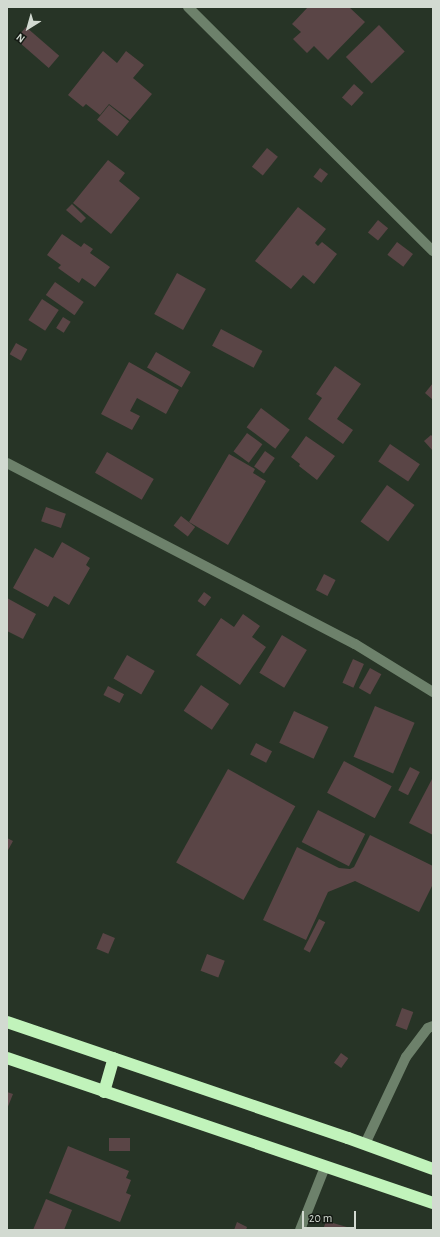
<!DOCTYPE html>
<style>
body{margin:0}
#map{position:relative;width:440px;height:1237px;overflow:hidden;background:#273426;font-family:"Alegreya Sans",sans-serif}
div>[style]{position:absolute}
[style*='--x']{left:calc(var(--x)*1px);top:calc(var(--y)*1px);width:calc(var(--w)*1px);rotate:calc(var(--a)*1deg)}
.building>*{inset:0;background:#5a4546;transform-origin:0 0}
.minor>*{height:10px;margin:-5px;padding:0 5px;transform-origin:5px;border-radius:5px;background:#6d816b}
.highway>*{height:12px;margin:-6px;padding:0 6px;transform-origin:6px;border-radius:6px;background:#c1f3bb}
span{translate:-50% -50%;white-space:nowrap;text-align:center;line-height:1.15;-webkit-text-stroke:4px #141a13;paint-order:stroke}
.frame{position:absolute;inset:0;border:8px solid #d2dad1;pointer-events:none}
.north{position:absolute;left:8px;top:8px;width:40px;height:40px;-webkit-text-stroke:3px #141a13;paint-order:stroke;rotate:217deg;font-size:11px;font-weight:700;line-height:16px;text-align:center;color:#d2dad1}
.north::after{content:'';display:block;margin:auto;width:14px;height:18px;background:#d2dad1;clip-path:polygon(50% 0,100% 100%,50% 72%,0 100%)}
.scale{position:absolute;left:302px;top:1211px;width:54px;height:18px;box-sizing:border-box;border:2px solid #d2dad1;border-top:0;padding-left:5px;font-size:12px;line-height:14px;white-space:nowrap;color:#d2dad1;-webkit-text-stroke:3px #141a13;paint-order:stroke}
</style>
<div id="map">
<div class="building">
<i style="clip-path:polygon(308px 7px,349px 7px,365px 22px,328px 60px,314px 46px,307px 53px,293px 39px,301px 32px,292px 24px)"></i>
<i style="left:379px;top:25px;width:37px;height:46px;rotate:46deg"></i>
<i style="left:26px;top:27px;width:44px;height:16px;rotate:41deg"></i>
<i style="clip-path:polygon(103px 51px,117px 63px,126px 51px,144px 65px,133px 78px,152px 94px,130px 120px,109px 104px,100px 115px,86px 104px,83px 107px,68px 95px)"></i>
<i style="left:354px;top:84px;width:13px;height:18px;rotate:42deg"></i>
<i style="left:109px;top:105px;width:26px;height:19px;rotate:39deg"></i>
<i style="left:267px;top:148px;width:14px;height:24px;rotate:39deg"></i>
<i style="clip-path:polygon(108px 160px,125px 173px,119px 181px,140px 198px,111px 234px,73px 203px)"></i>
<i style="left:320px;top:168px;width:10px;height:11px;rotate:37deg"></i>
<i style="clip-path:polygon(72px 204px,86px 218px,81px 223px,66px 210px)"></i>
<i style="clip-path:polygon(298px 207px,326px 229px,315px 243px,318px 246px,322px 242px,337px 254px,314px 284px,303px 275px,291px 289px,255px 261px)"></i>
<i style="left:378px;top:220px;width:13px;height:16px;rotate:39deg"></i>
<i style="clip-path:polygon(62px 234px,81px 247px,84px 243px,93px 249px,90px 253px,110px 267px,95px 287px,82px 278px,79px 283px,58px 268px,61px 265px,47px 255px)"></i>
<i style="left:397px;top:242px;width:20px;height:16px;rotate:37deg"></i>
<i style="left:177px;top:273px;width:33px;height:47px;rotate:29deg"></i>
<i style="left:55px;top:282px;width:35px;height:16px;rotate:35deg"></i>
<i style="left:42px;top:299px;width:20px;height:25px;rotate:33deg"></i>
<i style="left:63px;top:317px;width:9px;height:13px;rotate:32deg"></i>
<i style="left:221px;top:329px;width:47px;height:19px;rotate:28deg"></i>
<i style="left:16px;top:343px;width:13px;height:13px;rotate:29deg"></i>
<i style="left:156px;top:352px;width:40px;height:18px;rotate:30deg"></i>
<i style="clip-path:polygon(129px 362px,179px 390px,166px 414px,137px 398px,130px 411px,140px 416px,132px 430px,101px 414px)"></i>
<i style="clip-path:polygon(335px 366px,361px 384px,337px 419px,353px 430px,343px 444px,308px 419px,322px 398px,316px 394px)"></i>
<i style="clip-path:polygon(433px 383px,433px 400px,425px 393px)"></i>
<i style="left:261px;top:408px;width:36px;height:24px;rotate:37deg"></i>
<i style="left:247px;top:433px;width:19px;height:23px;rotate:36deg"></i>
<i style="clip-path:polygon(431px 435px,433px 437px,433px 451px,424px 441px)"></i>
<i style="clip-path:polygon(306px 436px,335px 456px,317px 480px,299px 466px,300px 464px,291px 457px)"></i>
<i style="left:390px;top:444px;width:36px;height:21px;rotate:34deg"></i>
<i style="left:265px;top:451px;width:12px;height:19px;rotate:35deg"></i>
<i style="left:107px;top:452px;width:54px;height:24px;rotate:30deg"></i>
<i style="clip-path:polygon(229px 454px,255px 469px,253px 473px,266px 481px,228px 545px,189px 522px)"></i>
<i style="left:387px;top:485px;width:34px;height:45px;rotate:36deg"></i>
<i style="left:46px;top:507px;width:21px;height:15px;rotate:19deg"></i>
<i style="left:181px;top:516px;width:18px;height:12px;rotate:38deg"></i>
<i style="clip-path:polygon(62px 542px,90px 558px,86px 565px,90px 568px,69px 605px,54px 596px,48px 607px,13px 588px,35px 548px,53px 558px)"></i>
<i style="left:324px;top:574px;width:13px;height:18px;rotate:27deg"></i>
<i style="left:204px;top:592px;width:9px;height:11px;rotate:36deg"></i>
<i style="clip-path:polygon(7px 598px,36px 614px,23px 639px,7px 631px)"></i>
<i style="clip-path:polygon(243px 614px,260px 626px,252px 637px,266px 647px,240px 685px,196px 655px,221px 618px,234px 627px)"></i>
<i style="left:282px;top:635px;width:29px;height:44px;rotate:31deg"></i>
<i style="left:127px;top:655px;width:32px;height:27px;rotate:30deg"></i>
<i style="left:353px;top:659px;width:12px;height:26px;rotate:24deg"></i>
<i style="left:370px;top:668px;width:13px;height:23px;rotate:29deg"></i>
<i style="left:201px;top:685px;width:34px;height:31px;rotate:34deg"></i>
<i style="left:108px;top:686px;width:18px;height:10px;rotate:27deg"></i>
<i style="left:375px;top:706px;width:43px;height:55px;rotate:23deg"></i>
<i style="left:294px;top:711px;width:38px;height:35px;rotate:25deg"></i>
<i style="left:256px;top:743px;width:18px;height:13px;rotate:27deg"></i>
<i style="left:344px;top:761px;width:54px;height:36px;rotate:28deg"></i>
<i style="left:410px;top:767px;width:11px;height:26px;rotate:27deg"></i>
<i style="left:228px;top:769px;width:77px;height:107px;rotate:29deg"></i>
<i style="clip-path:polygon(432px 779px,433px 780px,433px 835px,409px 823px)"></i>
<i style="left:318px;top:810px;width:53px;height:36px;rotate:27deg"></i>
<i style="clip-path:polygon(370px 835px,433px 866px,433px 884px,419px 912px,355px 881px,328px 892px,306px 940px,263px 920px,297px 847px,339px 868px,350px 869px,354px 867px)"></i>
<i style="clip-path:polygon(7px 838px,13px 841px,7px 852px)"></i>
<i style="left:319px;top:919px;width:7px;height:34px;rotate:27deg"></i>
<i style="left:103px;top:933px;width:13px;height:17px;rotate:23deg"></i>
<i style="left:207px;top:954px;width:19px;height:18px;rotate:21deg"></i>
<i style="left:402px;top:1008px;width:12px;height:19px;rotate:20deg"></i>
<i style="left:341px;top:1053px;width:9px;height:12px;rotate:36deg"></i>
<i style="clip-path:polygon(7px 1092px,13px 1094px,7px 1109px)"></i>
<i style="left:109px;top:1138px;width:21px;height:13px"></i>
<i style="clip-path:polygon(68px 1146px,129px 1171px,126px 1178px,131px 1180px,126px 1193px,131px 1195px,120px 1222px,49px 1193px)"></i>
<i style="clip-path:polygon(46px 1199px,72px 1210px,64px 1230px,33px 1230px)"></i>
<i style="clip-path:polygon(326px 1221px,347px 1227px,346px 1230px,323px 1230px)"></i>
<i style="clip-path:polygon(237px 1222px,247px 1227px,246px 1230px,234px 1230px)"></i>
</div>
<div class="minor">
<i style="--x:188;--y:7;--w:346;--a:44.9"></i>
<i style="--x:7;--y:463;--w:392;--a:27.5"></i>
<i style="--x:355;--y:644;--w:92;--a:31.6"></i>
<i style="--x:365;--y:1144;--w:96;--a:-64.8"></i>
<i style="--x:406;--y:1057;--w:36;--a:-53"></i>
<i style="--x:428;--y:1028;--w:5;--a:-22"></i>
<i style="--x:300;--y:1230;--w:68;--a:-68.4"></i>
</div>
<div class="highway">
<i style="--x:7;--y:1022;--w:360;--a:18.8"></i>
<i style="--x:348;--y:1138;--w:90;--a:20"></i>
<i style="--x:7;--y:1058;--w:450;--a:18.8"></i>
<i style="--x:104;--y:1092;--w:35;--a:-74"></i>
</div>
<div class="frame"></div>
<div class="north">N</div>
<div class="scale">20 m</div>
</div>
